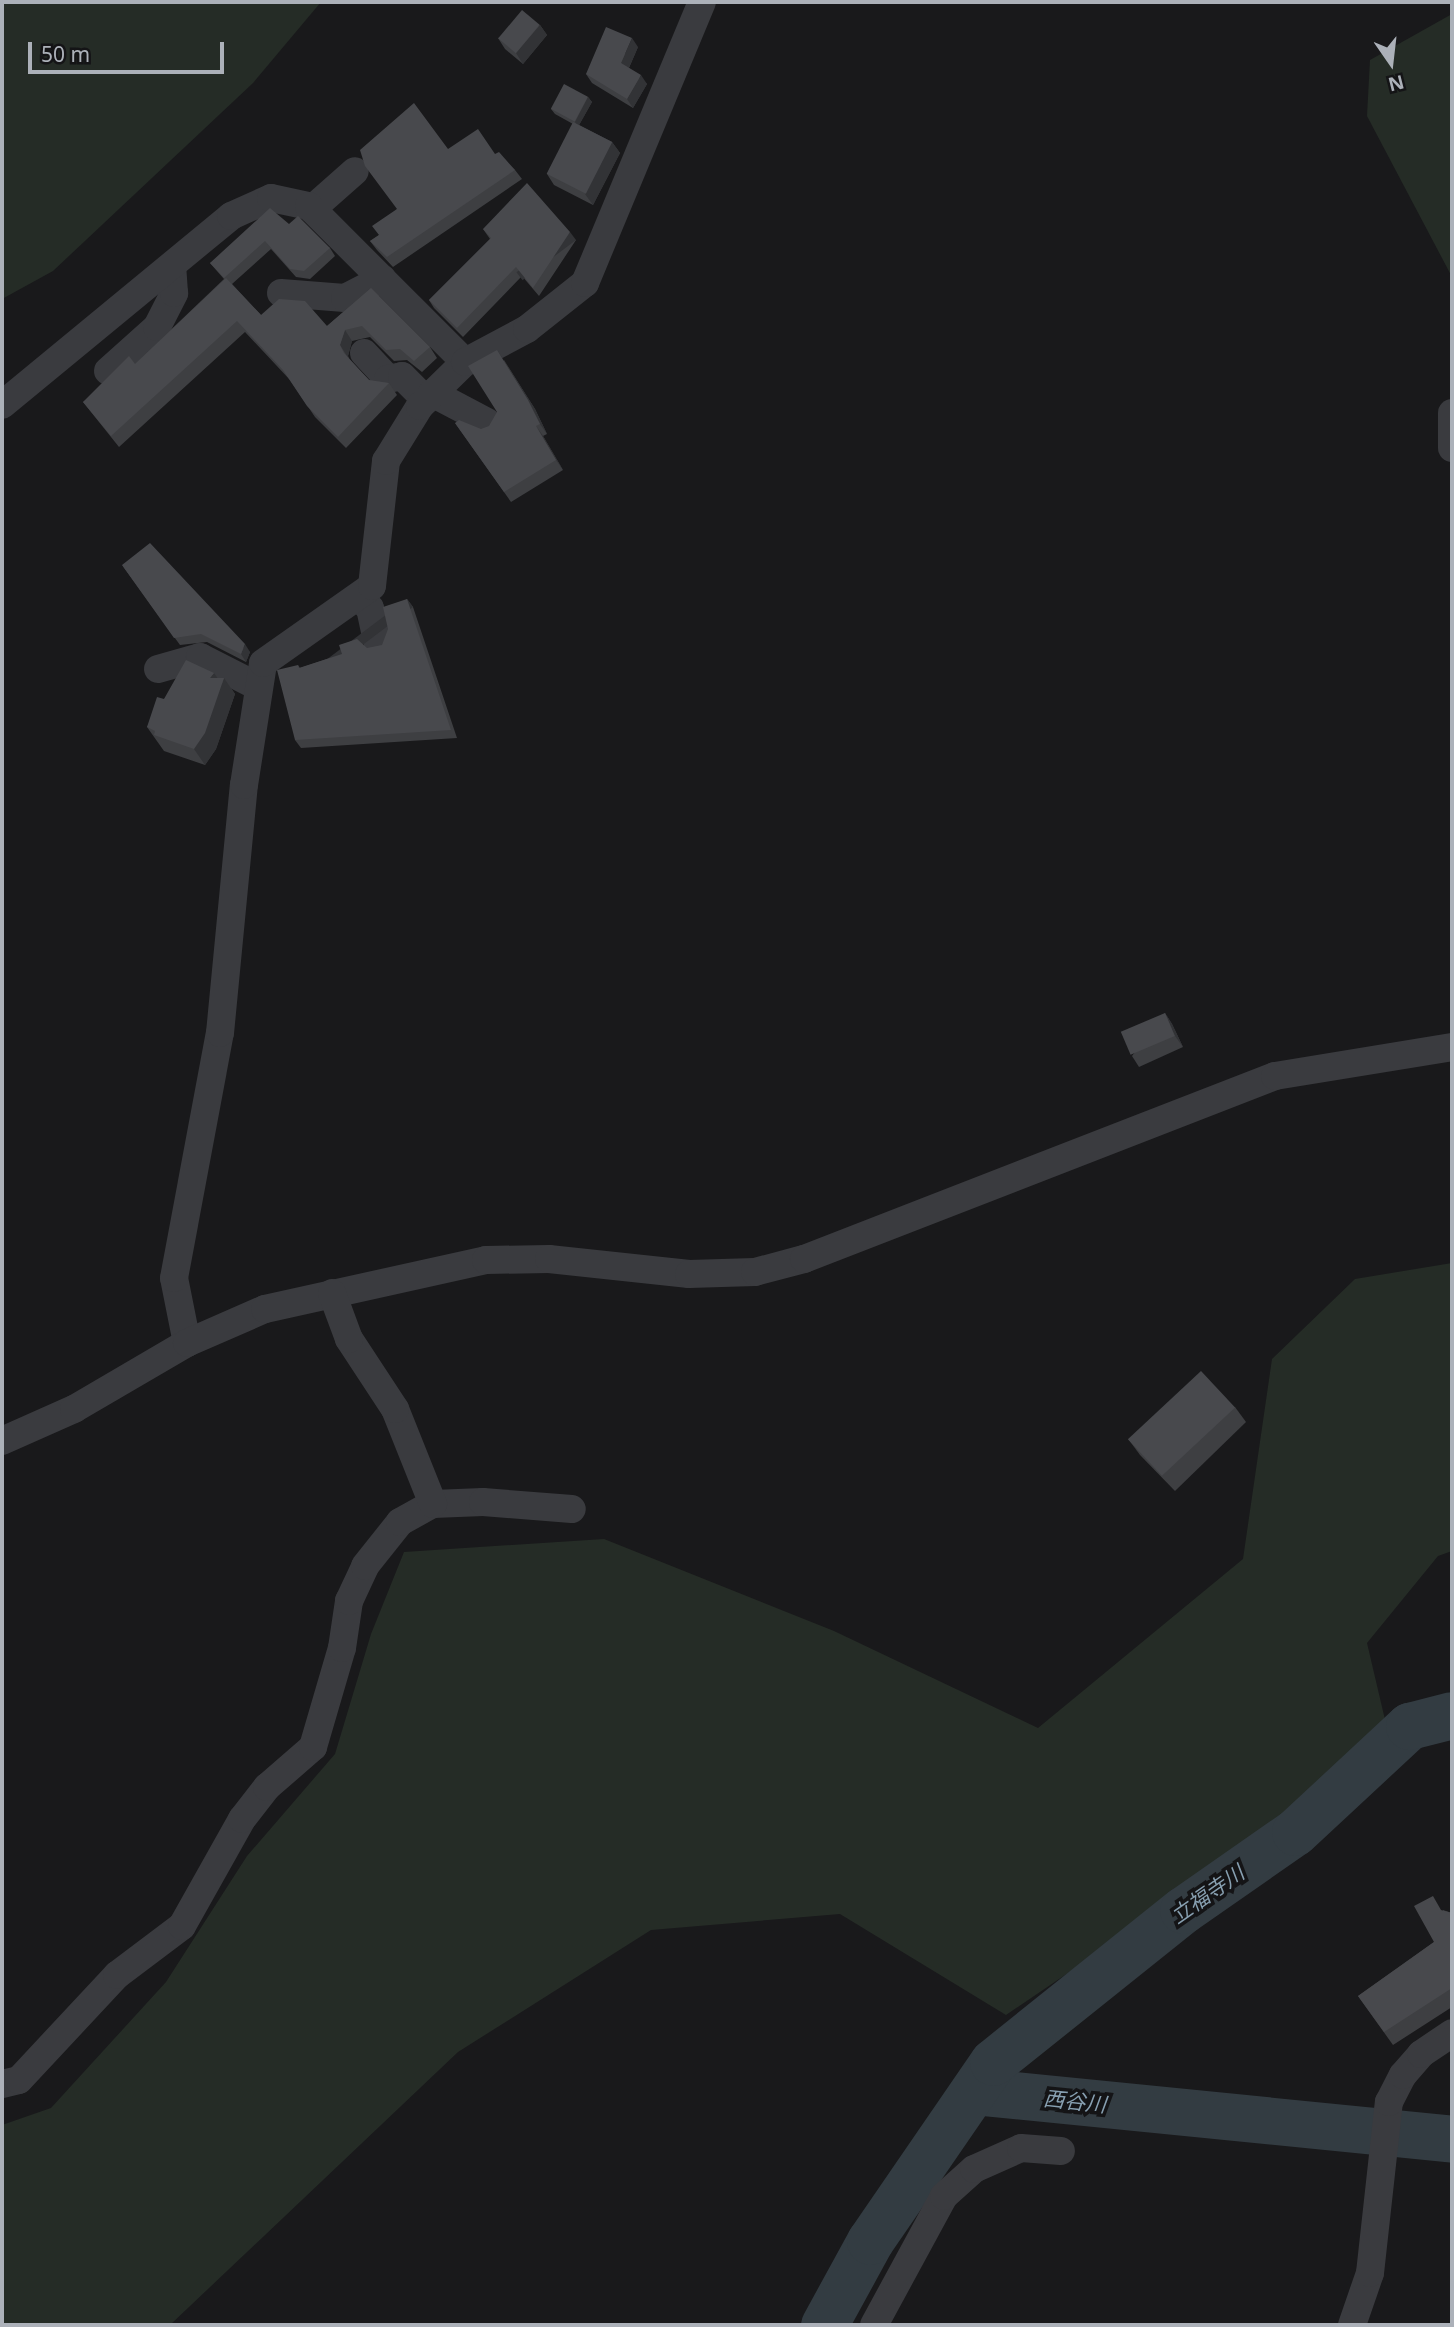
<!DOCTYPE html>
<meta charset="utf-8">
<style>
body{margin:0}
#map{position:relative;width:1454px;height:2327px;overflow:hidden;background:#19191b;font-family:"Noto Sans","Noto Sans JP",sans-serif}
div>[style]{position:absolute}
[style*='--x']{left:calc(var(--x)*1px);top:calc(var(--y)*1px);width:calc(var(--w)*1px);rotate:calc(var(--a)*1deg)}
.green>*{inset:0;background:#252c26}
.river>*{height:47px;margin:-23.5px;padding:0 23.5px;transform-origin:23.5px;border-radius:23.5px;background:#333c42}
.minor>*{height:28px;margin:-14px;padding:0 14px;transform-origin:14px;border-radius:14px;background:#3a3b3f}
.wall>*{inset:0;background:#3e3f42}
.shaded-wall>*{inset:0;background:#323336;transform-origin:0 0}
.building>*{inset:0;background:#48494d;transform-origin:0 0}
span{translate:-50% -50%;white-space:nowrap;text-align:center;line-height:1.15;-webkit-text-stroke:7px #141416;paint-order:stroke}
.water-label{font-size:21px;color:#879fb0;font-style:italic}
.frame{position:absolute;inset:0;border:4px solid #acb1b9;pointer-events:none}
.north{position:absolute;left:1356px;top:28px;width:70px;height:70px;-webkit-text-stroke:5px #141416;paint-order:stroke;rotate:166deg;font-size:19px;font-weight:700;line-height:28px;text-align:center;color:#acb1b9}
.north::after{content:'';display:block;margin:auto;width:24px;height:32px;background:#acb1b9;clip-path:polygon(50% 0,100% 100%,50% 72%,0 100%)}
.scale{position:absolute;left:28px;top:42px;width:196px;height:32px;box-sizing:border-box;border:4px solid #acb1b9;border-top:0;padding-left:9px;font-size:21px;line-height:24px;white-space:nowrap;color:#acb1b9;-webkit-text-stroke:5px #141416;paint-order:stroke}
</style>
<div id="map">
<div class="green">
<i style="clip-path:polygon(2px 2px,321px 2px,253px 83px,53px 271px,2px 299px)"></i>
<i style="clip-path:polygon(1452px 14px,1452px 277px,1367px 116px,1370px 60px)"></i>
<i style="clip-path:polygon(1452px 1263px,1452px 1551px,1438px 1556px,1367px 1643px,1390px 1741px,1280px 1829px,1006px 2015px,840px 1914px,651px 1930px,458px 2052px,170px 2325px,2px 2325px,2px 2125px,51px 2108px,166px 1982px,247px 1856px,335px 1754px,371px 1634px,404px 1552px,604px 1539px,834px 1631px,1038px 1728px,1243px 1559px,1272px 1359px,1355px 1279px)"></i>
</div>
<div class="river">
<i style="--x:974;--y:2091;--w:480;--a:5.7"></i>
<i style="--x:824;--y:2325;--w:96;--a:-61.3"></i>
<i style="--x:870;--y:2241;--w:217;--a:-55.5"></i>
<i style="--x:993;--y:2062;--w:243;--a:-38.7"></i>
<i style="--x:1183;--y:1910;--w:136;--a:-34.9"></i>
<i style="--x:1295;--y:1832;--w:156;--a:-42.9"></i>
<i style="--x:1409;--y:1726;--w:44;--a:-14.3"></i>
</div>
<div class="minor">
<i style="--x:312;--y:209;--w:57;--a:-41.5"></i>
<i style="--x:281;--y:293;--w:64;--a:4.5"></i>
<i style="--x:345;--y:298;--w:42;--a:-27.2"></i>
<i style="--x:364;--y:353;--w:35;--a:47"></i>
<i style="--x:388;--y:379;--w:14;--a:-12"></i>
<i style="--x:402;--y:376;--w:34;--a:45"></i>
<i style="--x:108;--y:371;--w:66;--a:-41.9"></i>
<i style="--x:157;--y:327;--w:38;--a:-63"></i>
<i style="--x:174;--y:293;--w:26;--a:-94"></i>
<i style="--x:432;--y:393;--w:62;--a:27.8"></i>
<i style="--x:2;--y:405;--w:297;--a:-39.5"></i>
<i style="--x:231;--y:216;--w:44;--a:-24.2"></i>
<i style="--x:271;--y:198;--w:39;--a:12"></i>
<i style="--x:309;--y:206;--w:221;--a:45"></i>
<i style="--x:1452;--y:413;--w:35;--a:90"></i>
<i style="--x:358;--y:597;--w:16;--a:43"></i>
<i style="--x:370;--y:608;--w:33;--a:78"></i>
<i style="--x:158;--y:669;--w:44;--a:-15.9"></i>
<i style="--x:200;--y:657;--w:66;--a:27"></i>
<i style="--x:187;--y:1343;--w:66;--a:-101.3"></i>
<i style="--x:174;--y:1278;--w:249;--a:-79.4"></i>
<i style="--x:220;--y:1033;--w:249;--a:-84.5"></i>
<i style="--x:244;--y:785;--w:123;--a:-81.1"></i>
<i style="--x:263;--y:663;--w:133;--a:-35.2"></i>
<i style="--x:372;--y:586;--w:126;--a:-83.6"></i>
<i style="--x:386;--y:461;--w:65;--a:-58.3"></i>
<i style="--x:420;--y:406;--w:63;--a:-44.4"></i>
<i style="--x:465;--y:362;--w:70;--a:-28"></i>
<i style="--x:527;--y:329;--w:74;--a:-38.4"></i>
<i style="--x:585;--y:283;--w:304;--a:-67.4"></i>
<i style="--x:2;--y:1441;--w:79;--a:-24"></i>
<i style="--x:74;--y:1409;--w:131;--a:-30.3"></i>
<i style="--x:187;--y:1343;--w:85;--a:-23.6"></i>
<i style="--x:265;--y:1309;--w:226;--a:-12.5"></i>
<i style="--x:486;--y:1260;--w:63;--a:-0.9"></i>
<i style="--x:549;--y:1259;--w:141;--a:6.1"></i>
<i style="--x:689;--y:1274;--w:66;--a:-1.7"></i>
<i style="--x:755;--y:1272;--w:51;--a:-14.9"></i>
<i style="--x:804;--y:1259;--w:505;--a:-21.23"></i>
<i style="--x:1275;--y:1076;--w:179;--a:-9.3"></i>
<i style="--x:433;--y:1504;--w:50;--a:-2.3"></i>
<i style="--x:483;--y:1502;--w:89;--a:4.5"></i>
<i style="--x:2;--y:2084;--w:17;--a:-13"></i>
<i style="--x:19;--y:2080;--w:144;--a:-47"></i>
<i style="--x:117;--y:1975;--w:81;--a:-37"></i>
<i style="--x:182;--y:1926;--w:123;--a:-60.7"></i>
<i style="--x:242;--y:1819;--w:41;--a:-52"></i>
<i style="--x:267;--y:1787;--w:61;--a:-41"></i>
<i style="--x:313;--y:1747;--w:103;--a:-73.7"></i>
<i style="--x:342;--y:1648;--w:48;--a:-81.5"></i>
<i style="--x:349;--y:1601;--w:38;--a:-65"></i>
<i style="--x:365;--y:1566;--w:56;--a:-51.5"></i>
<i style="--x:400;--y:1522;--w:38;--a:-29"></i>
<i style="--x:433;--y:1504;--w:102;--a:-111.8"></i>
<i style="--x:395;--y:1409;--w:84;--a:-123.3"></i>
<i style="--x:349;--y:1339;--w:49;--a:-110.3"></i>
<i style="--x:874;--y:2325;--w:147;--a:-61.5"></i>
<i style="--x:944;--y:2196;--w:40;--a:-42"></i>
<i style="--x:974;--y:2169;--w:51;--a:-24.1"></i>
<i style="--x:1021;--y:2148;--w:40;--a:4.3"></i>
<i style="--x:1352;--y:2325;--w:55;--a:-70.9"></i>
<i style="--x:1370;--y:2273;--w:172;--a:-83.7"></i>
<i style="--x:1389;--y:2102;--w:30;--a:-63"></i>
<i style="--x:1403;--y:2075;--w:28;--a:-49"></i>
<i style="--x:1421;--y:2054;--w:37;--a:-34"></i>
</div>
<div class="wall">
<i style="clip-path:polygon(540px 25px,547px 35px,523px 64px,505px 49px,498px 38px)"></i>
<i style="clip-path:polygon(638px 47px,629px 68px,647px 84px,633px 108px,592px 83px,586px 74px)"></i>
<i style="clip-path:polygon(588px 97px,592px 102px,579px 125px,612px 142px,620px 153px,593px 205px,554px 185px,547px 174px,573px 124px,555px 114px,551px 109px)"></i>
<i style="clip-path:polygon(448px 149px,495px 154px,515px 170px,522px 179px,393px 267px,377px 250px,370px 241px,379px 235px,397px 209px)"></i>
<i style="clip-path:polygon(289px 224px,330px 248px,335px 256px,310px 279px,296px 277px,271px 249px,232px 284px,261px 315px,327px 326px,371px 288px,430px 347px,437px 358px,422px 372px,407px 360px,394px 361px,370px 337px,352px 341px,348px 356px,349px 359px,369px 380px,389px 383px,397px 395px,346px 448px,315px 417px,290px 380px,245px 332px,119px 447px,83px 402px,135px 364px,224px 279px,210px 263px)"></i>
<i style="clip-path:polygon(483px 229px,576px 240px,539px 296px,522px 276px,463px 337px,434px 308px,429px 300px,490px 239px)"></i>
<i style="clip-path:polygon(504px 360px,535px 409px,547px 434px,543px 436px,563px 470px,511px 502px,455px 423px,481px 429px,489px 426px,497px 412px)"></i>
<i style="clip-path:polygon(122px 565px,250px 652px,246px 662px,207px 642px,180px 645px)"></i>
<i style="clip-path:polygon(407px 599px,413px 607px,457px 738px,301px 748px,295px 740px,298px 665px,300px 668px,342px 654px,382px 645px)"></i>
<i style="clip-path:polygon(214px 673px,218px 678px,224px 678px,235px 694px,216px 749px,205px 765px,164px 751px,147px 727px,164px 699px)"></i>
<i style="clip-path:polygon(1165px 1013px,1172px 1024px,1183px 1047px,1139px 1067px,1132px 1056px)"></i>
<i style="clip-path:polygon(1235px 1407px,1246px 1422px,1175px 1491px,1140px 1455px,1129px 1440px)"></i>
<i style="clip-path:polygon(1443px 1910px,1452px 1913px,1452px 2007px,1393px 2045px,1358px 1996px,1434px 1942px)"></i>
</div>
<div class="shaded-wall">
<i style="clip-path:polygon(540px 25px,547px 35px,523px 64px,516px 53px)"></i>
<i style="clip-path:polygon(632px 38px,638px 47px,627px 72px,621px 63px)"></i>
<i style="clip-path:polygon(641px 75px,647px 84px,633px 108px,627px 99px)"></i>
<i style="clip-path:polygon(588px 97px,592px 102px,578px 127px,575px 122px)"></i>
<i style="clip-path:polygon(612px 142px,620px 153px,593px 205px,585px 194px)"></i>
<i style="left:570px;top:232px;width:10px;height:67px;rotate:53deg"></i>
<i style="clip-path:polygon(345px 330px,352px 341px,348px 356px,352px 364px,340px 345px)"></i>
<i style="clip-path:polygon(497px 350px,535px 409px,547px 434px,540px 424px)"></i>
<i style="clip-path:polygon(536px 426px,543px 436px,563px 470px,556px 460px)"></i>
<i style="left:407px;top:599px;width:10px;height:138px;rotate:53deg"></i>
<i style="clip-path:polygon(245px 644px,250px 652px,246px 662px,241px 654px)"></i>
<i style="clip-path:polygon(214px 673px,222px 684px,224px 678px,235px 694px,216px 749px,205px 765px,194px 749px,210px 678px)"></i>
<i style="clip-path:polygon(1165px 1013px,1172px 1024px,1183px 1047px,1175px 1036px)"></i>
</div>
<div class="building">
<i style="left:522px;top:10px;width:23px;height:37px;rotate:40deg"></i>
<i style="clip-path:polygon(606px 27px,632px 38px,621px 63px,641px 75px,627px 99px,586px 74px)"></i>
<i style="left:564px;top:84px;width:27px;height:28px;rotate:28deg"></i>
<i style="clip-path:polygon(414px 103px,448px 149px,478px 129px,495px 154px,499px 152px,515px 170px,387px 257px,370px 241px,379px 235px,372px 226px,397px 209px,365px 166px,360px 150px)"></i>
<i style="left:573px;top:122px;width:44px;height:58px;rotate:27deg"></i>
<i style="clip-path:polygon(527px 183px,570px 232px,533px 288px,516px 267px,457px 328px,429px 300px,491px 238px,483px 229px)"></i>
<i style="clip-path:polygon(270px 208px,289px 224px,298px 216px,330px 248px,304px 271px,290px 269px,265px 241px,224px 278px,210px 263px)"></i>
<i style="clip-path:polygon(226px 278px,261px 315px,279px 299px,305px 301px,327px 326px,371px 288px,430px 347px,414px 361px,400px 349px,386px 350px,362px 326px,345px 330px,340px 345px,344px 353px,369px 380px,389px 383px,338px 437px,307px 406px,283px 370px,237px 321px,111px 436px,83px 402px,129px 356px,135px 364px)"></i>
<i style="clip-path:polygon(497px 350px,528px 400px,540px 424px,536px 426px,556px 460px,504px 492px,455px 423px,459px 420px,481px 429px,489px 426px,497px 412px,468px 366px)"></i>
<i style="clip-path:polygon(150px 543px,245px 644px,241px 654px,201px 634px,174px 638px,122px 565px)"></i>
<i style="clip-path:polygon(407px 599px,451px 730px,295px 740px,277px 670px,298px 665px,299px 668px,342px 654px,339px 645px,357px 639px,367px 648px,382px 645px,388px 629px,383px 607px)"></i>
<i style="clip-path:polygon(186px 660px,214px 673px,210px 678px,224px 678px,205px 733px,194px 749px,154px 735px,155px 731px,147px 727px,157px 697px,164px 699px)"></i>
<i style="left:1165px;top:1013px;width:25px;height:48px;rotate:67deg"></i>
<i style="left:1201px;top:1371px;width:50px;height:100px;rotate:47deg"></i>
<i style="clip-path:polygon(1433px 1896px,1441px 1910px,1452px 1913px,1452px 1988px,1384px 2032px,1358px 1996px,1434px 1942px,1414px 1906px)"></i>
</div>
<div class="water-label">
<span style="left:1207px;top:1894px;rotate:-35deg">立福寺川</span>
<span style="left:1075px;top:2101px;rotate:6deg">西谷川</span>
</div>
<div class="frame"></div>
<div class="north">N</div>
<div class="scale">50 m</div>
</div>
